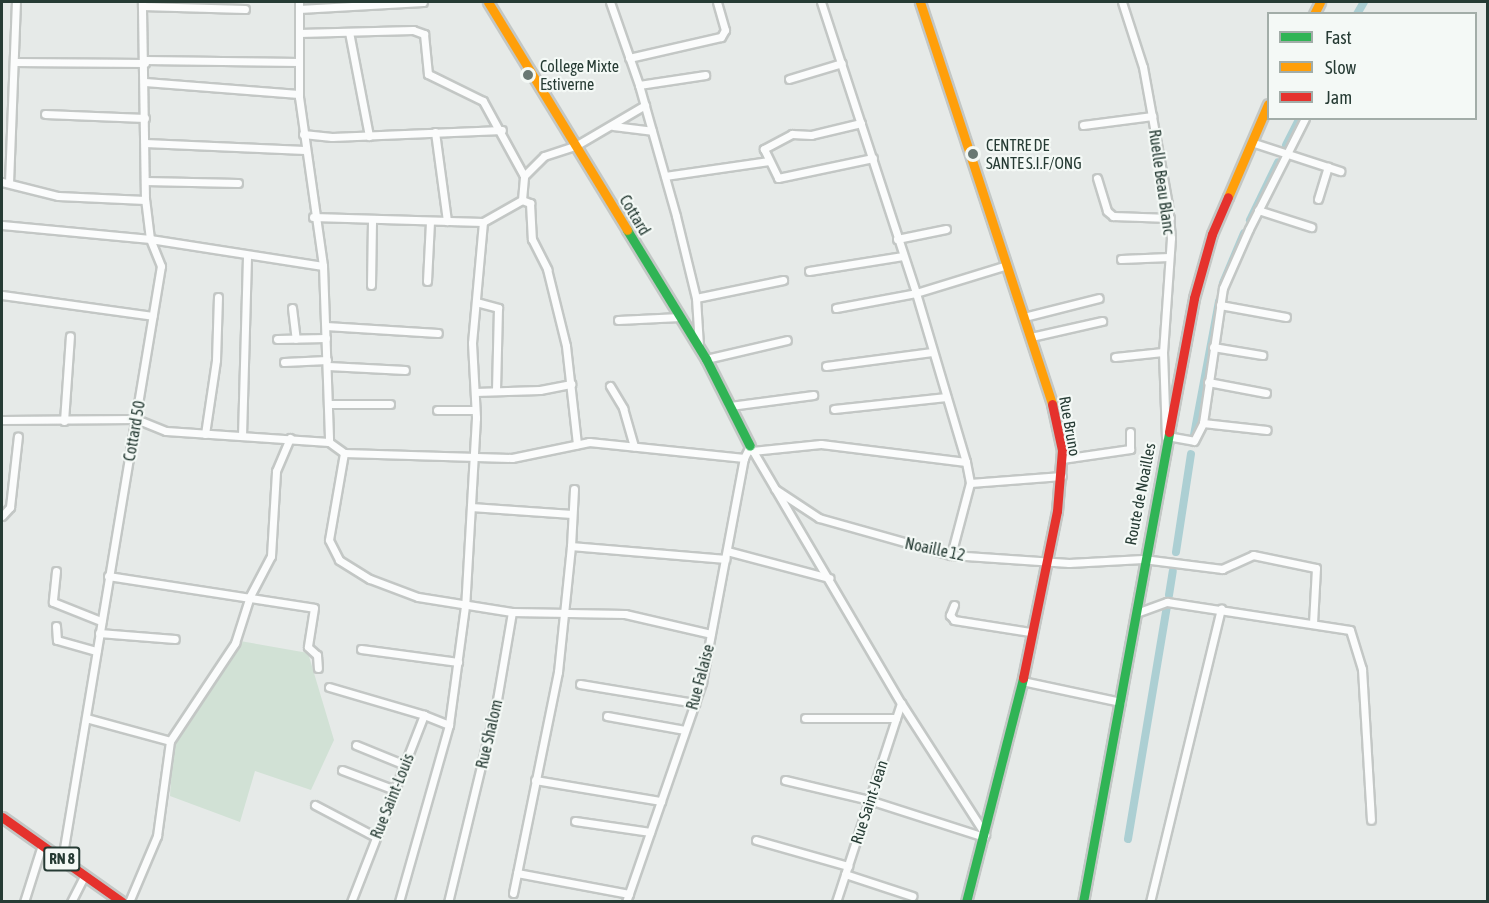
<!DOCTYPE html>
<style>
body{margin:0}
#map{position:relative;width:1489px;height:903px;overflow:hidden;background:#e6eae8;font-family:"Asap Condensed",sans-serif}
div>[style]{position:absolute}
[style*='--x']{left:calc(var(--x)*1px);top:calc(var(--y)*1px);width:calc(var(--w)*1px);rotate:calc(var(--a)*1deg)}
.green>*{inset:0;background:#d1e1d5}
.canal>*{height:8px;margin:-4px;padding:0 4px;transform-origin:4px;border-radius:4px;background:#accfd3}
.roads{filter:drop-shadow(2px 0 #c3c7c5) drop-shadow(-2px 0 #c3c7c5) drop-shadow(0 2px #c3c7c5) drop-shadow(0 -2px #c3c7c5)}
.street>*{height:7px;margin:-3.5px;padding:0 3.5px;transform-origin:3.5px;border-radius:3.5px;background:#fbfcfc}
.fast>*{height:9px;margin:-4.5px;padding:0 4.5px;transform-origin:4.5px;border-radius:4.5px;background:#30b455}
.slow>*{height:9px;margin:-4.5px;padding:0 4.5px;transform-origin:4.5px;border-radius:4.5px;background:#ff9f0a}
.jam>*{height:9px;margin:-4.5px;padding:0 4.5px;transform-origin:4.5px;border-radius:4.5px;background:#e5322d}
.dots>*{width:16px;height:16px;translate:-50% -50%;box-sizing:border-box;border:3px solid #f4f9f6;border-radius:50%}
span{translate:-50% -50%;white-space:nowrap;text-align:center;line-height:1.15;-webkit-text-stroke:4.5px #f4f9f6;paint-order:stroke}
.shield-label span{padding:2px 4px;background:#f4f9f6;border:2px solid;border-radius:4px;-webkit-text-stroke-width:0}
.shield-label{font-size:15px;color:#263b34;font-weight:700}
.poi-label{font-size:16px;color:#263b34}
.left{translate:0 -50%;text-align:left}
.street-label{font-size:16px;color:#263b34}
.frame{position:absolute;inset:0;border:3px solid #263b34;pointer-events:none}
.legend{position:absolute;left:1267px;top:12px;width:210px;height:108px;box-sizing:border-box;background:#f4f9f6;border:2px solid #a2ada8;margin:0;padding:8px 10px;list-style:none;font-size:18px;color:#263b34}
.legend li{display:flex;align-items:center;gap:12px;height:30px}
.legend b{width:30px;border:2px solid #a2ada8}
</style>
<div id="map">
<div class="green">
<i style="clip-path:polygon(240px 641px,308px 653px,334px 740px,311px 790px,255px 771px,240px 822px,170px 796px,173px 745px)"></i>
</div>
<div class="canal">
<i style="--x:1357;--y:14;--w:14;--a:-60"></i>
<i style="--x:1286;--y:145;--w:30;--a:-63"></i>
<i style="--x:1250;--y:220;--w:64;--a:-64.2"></i>
<i style="--x:1223;--y:283;--w:54;--a:-67.2"></i>
<i style="--x:1194;--y:435;--w:136;--a:-79.4"></i>
<i style="--x:1176;--y:552;--w:99;--a:-81.3"></i>
<i style="--x:1169;--y:595;--w:24;--a:-81"></i>
<i style="--x:1128;--y:839;--w:237;--a:-80.5"></i>
</div>
<div class="roads">
<div class="street">
<i style="--x:299;--y:2;--w:95;--a:90"></i>
<i style="--x:299;--y:97;--w:171;--a:81.9"></i>
<i style="--x:323;--y:266;--w:176;--a:88"></i>
<i style="--x:610;--y:2;--w:88;--a:70.7"></i>
<i style="--x:639;--y:85;--w:136;--a:74.2"></i>
<i style="--x:676;--y:216;--w:84;--a:76.3"></i>
<i style="--x:696;--y:298;--w:48;--a:86.4"></i>
<i style="--x:821;--y:2;--w:306;--a:71.9"></i>
<i style="--x:916;--y:293;--w:176;--a:73.5"></i>
<i style="--x:966;--y:462;--w:21;--a:79"></i>
<i style="--x:970;--y:483;--w:74;--a:104.8"></i>
<i style="--x:1122;--y:2;--w:68;--a:72.1"></i>
<i style="--x:1143;--y:67;--w:139;--a:79.7"></i>
<i style="--x:1168;--y:204;--w:34;--a:85"></i>
<i style="--x:1171;--y:238;--w:114;--a:94"></i>
<i style="--x:1163;--y:352;--w:85;--a:88"></i>
<i style="--x:142;--y:6;--w:103;--a:1.7"></i>
<i style="--x:299;--y:9;--w:124;--a:-3.2"></i>
<i style="--x:349;--y:32;--w:106;--a:79.1"></i>
<i style="--x:299;--y:33;--w:114;--a:-1.5"></i>
<i style="--x:413;--y:30;--w:12;--a:20"></i>
<i style="--x:424;--y:34;--w:40;--a:84.3"></i>
<i style="--x:428;--y:74;--w:61;--a:26.1"></i>
<i style="--x:483;--y:101;--w:85;--a:61.3"></i>
<i style="--x:629;--y:58;--w:94;--a:-12.9"></i>
<i style="--x:721;--y:37;--w:8;--a:-60"></i>
<i style="--x:725;--y:30;--w:29;--a:-106"></i>
<i style="--x:145;--y:60;--w:154;--a:0.7"></i>
<i style="--x:14;--y:62;--w:131;--a:0.4"></i>
<i style="--x:789;--y:79;--w:55;--a:-16.8"></i>
<i style="--x:145;--y:82;--w:154;--a:4.5"></i>
<i style="--x:639;--y:85;--w:67;--a:-8.6"></i>
<i style="--x:45;--y:114;--w:100;--a:2.3"></i>
<i style="--x:861;--y:123;--w:51;--a:166.5"></i>
<i style="--x:811;--y:135;--w:19;--a:-177"></i>
<i style="--x:792;--y:134;--w:32;--a:152"></i>
<i style="--x:764;--y:149;--w:32;--a:64"></i>
<i style="--x:778;--y:178;--w:97;--a:-11.9"></i>
<i style="--x:1083;--y:125;--w:70;--a:-7.4"></i>
<i style="--x:613;--y:126;--w:39;--a:7"></i>
<i style="--x:435;--y:132;--w:90;--a:82.3"></i>
<i style="--x:303;--y:134;--w:29;--a:6"></i>
<i style="--x:332;--y:137;--w:170;--a:-2.4"></i>
<i style="--x:1251;--y:142;--w:94;--a:18"></i>
<i style="--x:145;--y:143;--w:160;--a:2.5"></i>
<i style="--x:665;--y:176;--w:105;--a:-8.2"></i>
<i style="--x:1097;--y:178;--w:34;--a:73"></i>
<i style="--x:1107;--y:211;--w:8;--a:40"></i>
<i style="--x:1113;--y:216;--w:57;--a:2"></i>
<i style="--x:145;--y:181;--w:93;--a:1.2"></i>
<i style="--x:2;--y:182;--w:58;--a:14"></i>
<i style="--x:58;--y:196;--w:87;--a:2.6"></i>
<i style="--x:9;--y:183;--w:181;--a:-87.8"></i>
<i style="--x:1318;--y:199;--w:34;--a:-73"></i>
<i style="--x:522;--y:200;--w:24;--a:-85"></i>
<i style="--x:524;--y:176;--w:28;--a:-45"></i>
<i style="--x:544;--y:156;--w:35;--a:-18"></i>
<i style="--x:577;--y:145;--w:79;--a:-30.5"></i>
<i style="--x:1258;--y:210;--w:56;--a:17.8"></i>
<i style="--x:313;--y:217;--w:170;--a:1.7"></i>
<i style="--x:483;--y:222;--w:121;--a:95.2"></i>
<i style="--x:472;--y:343;--w:75;--a:86.9"></i>
<i style="--x:476;--y:418;--w:188;--a:93.3"></i>
<i style="--x:465;--y:606;--w:120;--a:97.7"></i>
<i style="--x:449;--y:725;--w:184;--a:105.8"></i>
<i style="--x:483;--y:222;--w:45;--a:-29.4"></i>
<i style="--x:522;--y:200;--w:9;--a:21"></i>
<i style="--x:530;--y:203;--w:36;--a:87"></i>
<i style="--x:532;--y:239;--w:34;--a:63"></i>
<i style="--x:547;--y:269;--w:79;--a:76.1"></i>
<i style="--x:566;--y:346;--w:99;--a:83.6"></i>
<i style="--x:2;--y:225;--w:149;--a:5.4"></i>
<i style="--x:150;--y:239;--w:175;--a:8.9"></i>
<i style="--x:897;--y:239;--w:50;--a:-11.5"></i>
<i style="--x:1121;--y:259;--w:48;--a:-2.4"></i>
<i style="--x:809;--y:271;--w:95;--a:-9.1"></i>
<i style="--x:427;--y:281;--w:60;--a:-87.1"></i>
<i style="--x:371;--y:285;--w:66;--a:-89.1"></i>
<i style="--x:2;--y:295;--w:152;--a:7.9"></i>
<i style="--x:696;--y:298;--w:89;--a:-11.7"></i>
<i style="--x:476;--y:302;--w:23;--a:15"></i>
<i style="--x:498;--y:308;--w:83;--a:91.4"></i>
<i style="--x:1220;--y:305;--w:67;--a:10.3"></i>
<i style="--x:292;--y:308;--w:31;--a:83"></i>
<i style="--x:836;--y:308;--w:81;--a:-10.6"></i>
<i style="--x:916;--y:293;--w:95;--a:-17.1"></i>
<i style="--x:1024;--y:317;--w:77;--a:-14.2"></i>
<i style="--x:618;--y:320;--w:62;--a:-2.8"></i>
<i style="--x:326;--y:326;--w:112;--a:3.6"></i>
<i style="--x:1031;--y:337;--w:73;--a:-12.7"></i>
<i style="--x:277;--y:339;--w:49;--a:-1.2"></i>
<i style="--x:1213;--y:347;--w:50;--a:9.3"></i>
<i style="--x:1115;--y:357;--w:48;--a:-5.9"></i>
<i style="--x:706;--y:359;--w:83;--a:-13.2"></i>
<i style="--x:284;--y:362;--w:43;--a:-2.7"></i>
<i style="--x:328;--y:366;--w:77;--a:3"></i>
<i style="--x:826;--y:366;--w:107;--a:-7.5"></i>
<i style="--x:1208;--y:382;--w:59;--a:10.7"></i>
<i style="--x:610;--y:386;--w:26;--a:59"></i>
<i style="--x:623;--y:408;--w:40;--a:74"></i>
<i style="--x:475;--y:392;--w:65;--a:-1.8"></i>
<i style="--x:540;--y:390;--w:32;--a:-11"></i>
<i style="--x:328;--y:404;--w:62;--a:0"></i>
<i style="--x:730;--y:406;--w:84;--a:-7.5"></i>
<i style="--x:834;--y:409;--w:113;--a:-6.1"></i>
<i style="--x:437;--y:410;--w:38;--a:0"></i>
<i style="--x:2;--y:420;--w:134;--a:-0.4"></i>
<i style="--x:136;--y:419;--w:32;--a:22"></i>
<i style="--x:166;--y:431;--w:163;--a:3.9"></i>
<i style="--x:329;--y:442;--w:19;--a:36"></i>
<i style="--x:344;--y:453;--w:168;--a:1.7"></i>
<i style="--x:512;--y:458;--w:79;--a:-11.7"></i>
<i style="--x:589;--y:442;--w:156;--a:5.9"></i>
<i style="--x:64;--y:421;--w:85;--a:-86"></i>
<i style="--x:1203;--y:423;--w:136;--a:-81.6"></i>
<i style="--x:1223;--y:288;--w:64;--a:-66.2"></i>
<i style="--x:1249;--y:229;--w:124;--a:-63.2"></i>
<i style="--x:205;--y:434;--w:75;--a:-81.5"></i>
<i style="--x:216;--y:360;--w:63;--a:-88.2"></i>
<i style="--x:242;--y:436;--w:181;--a:-88.4"></i>
<i style="--x:1167;--y:436;--w:27;--a:10"></i>
<i style="--x:1194;--y:441;--w:20;--a:-63"></i>
<i style="--x:1203;--y:423;--w:64;--a:6.2"></i>
<i style="--x:750;--y:446;--w:298;--a:59.6"></i>
<i style="--x:901;--y:703;--w:156;--a:57.3"></i>
<i style="--x:752;--y:451;--w:69;--a:-5.8"></i>
<i style="--x:821;--y:444;--w:146;--a:7.1"></i>
<i style="--x:344;--y:453;--w:88;--a:99.8"></i>
<i style="--x:329;--y:540;--w:22;--a:63"></i>
<i style="--x:339;--y:560;--w:36;--a:32"></i>
<i style="--x:370;--y:579;--w:51;--a:20.6"></i>
<i style="--x:418;--y:597;--w:95;--a:9.1"></i>
<i style="--x:512;--y:612;--w:89;--a:99.7"></i>
<i style="--x:497;--y:700;--w:208;--a:103.6"></i>
<i style="--x:1062;--y:459;--w:69;--a:-8.4"></i>
<i style="--x:1130;--y:449;--w:17;--a:-90"></i>
<i style="--x:970;--y:483;--w:92;--a:-4.4"></i>
<i style="--x:574;--y:489;--w:57;--a:93"></i>
<i style="--x:571;--y:546;--w:155;--a:4.8"></i>
<i style="--x:775;--y:489;--w:53;--a:33.4"></i>
<i style="--x:819;--y:518;--w:137;--a:15.7"></i>
<i style="--x:951;--y:555;--w:118;--a:3.9"></i>
<i style="--x:1069;--y:563;--w:74;--a:-3.1"></i>
<i style="--x:1143;--y:559;--w:80;--a:7.2"></i>
<i style="--x:1222;--y:569;--w:34;--a:-24"></i>
<i style="--x:1253;--y:555;--w:64;--a:11.7"></i>
<i style="--x:1316;--y:568;--w:55;--a:93.1"></i>
<i style="--x:471;--y:507;--w:101;--a:4"></i>
<i style="--x:2;--y:516;--w:12;--a:-48"></i>
<i style="--x:10;--y:507;--w:71;--a:-83.6"></i>
<i style="--x:727;--y:551;--w:106;--a:14.8"></i>
<i style="--x:56;--y:571;--w:31;--a:96"></i>
<i style="--x:53;--y:602;--w:52;--a:21.6"></i>
<i style="--x:108;--y:576;--w:208;--a:8.8"></i>
<i style="--x:314;--y:608;--w:39;--a:99"></i>
<i style="--x:308;--y:647;--w:12;--a:42"></i>
<i style="--x:317;--y:655;--w:13;--a:86"></i>
<i style="--x:954;--y:605;--w:11;--a:112"></i>
<i style="--x:950;--y:615;--w:6;--a:51"></i>
<i style="--x:954;--y:620;--w:77;--a:9"></i>
<i style="--x:512;--y:612;--w:113;--a:1"></i>
<i style="--x:625;--y:614;--w:88;--a:13.1"></i>
<i style="--x:1139;--y:612;--w:30;--a:-20"></i>
<i style="--x:1167;--y:602;--w:185;--a:8.7"></i>
<i style="--x:1350;--y:630;--w:41;--a:72.9"></i>
<i style="--x:1362;--y:669;--w:151;--a:86.6"></i>
<i style="--x:56;--y:626;--w:14;--a:86"></i>
<i style="--x:57;--y:640;--w:41;--a:15.8"></i>
<i style="--x:99;--y:633;--w:76;--a:4.5"></i>
<i style="--x:361;--y:649;--w:98;--a:7.6"></i>
<i style="--x:1022;--y:681;--w:101;--a:12"></i>
<i style="--x:580;--y:684;--w:117;--a:9.4"></i>
<i style="--x:329;--y:687;--w:99;--a:16.4"></i>
<i style="--x:607;--y:716;--w:79;--a:10.2"></i>
<i style="--x:86;--y:718;--w:87;--a:15.3"></i>
<i style="--x:805;--y:718;--w:91;--a:0"></i>
<i style="--x:356;--y:745;--w:53;--a:22.2"></i>
<i style="--x:342;--y:770;--w:57;--a:20.7"></i>
<i style="--x:535;--y:780;--w:128;--a:9.5"></i>
<i style="--x:785;--y:780;--w:86;--a:13.4"></i>
<i style="--x:869;--y:800;--w:121;--a:17.8"></i>
<i style="--x:315;--y:805;--w:69;--a:27.7"></i>
<i style="--x:575;--y:821;--w:76;--a:8.3"></i>
<i style="--x:756;--y:840;--w:96;--a:15.8"></i>
<i style="--x:62;--y:860;--w:602;--a:-80.54"></i>
<i style="--x:161;--y:266;--w:29;--a:-112"></i>
<i style="--x:150;--y:239;--w:39;--a:-97"></i>
<i style="--x:145;--y:200;--w:198;--a:-90.9"></i>
<i style="--x:517;--y:873;--w:114;--a:10.6"></i>
<i style="--x:845;--y:874;--w:71;--a:18.2"></i>
<i style="--x:513;--y:893;--w:226;--a:-78.5"></i>
<i style="--x:558;--y:672;--w:127;--a:-84.1"></i>
<i style="--x:24;--y:902;--w:60;--a:-72.5"></i>
<i style="--x:71;--y:902;--w:30;--a:-63"></i>
<i style="--x:129;--y:902;--w:72;--a:-67"></i>
<i style="--x:157;--y:836;--w:96;--a:-82.2"></i>
<i style="--x:170;--y:741;--w:118;--a:-56.4"></i>
<i style="--x:235;--y:643;--w:49;--a:-72.3"></i>
<i style="--x:250;--y:596;--w:45;--a:-62.3"></i>
<i style="--x:271;--y:556;--w:85;--a:-86.6"></i>
<i style="--x:276;--y:471;--w:36;--a:-67"></i>
<i style="--x:351;--y:902;--w:201;--a:-68.7"></i>
<i style="--x:424;--y:715;--w:27;--a:22"></i>
<i style="--x:626;--y:902;--w:233;--a:-70.9"></i>
<i style="--x:702;--y:682;--w:228;--a:-79.4"></i>
<i style="--x:744;--y:458;--w:13;--a:-63"></i>
<i style="--x:836;--y:902;--w:209;--a:-71.9"></i>
<i style="--x:1150;--y:902;--w:302;--a:-76.4"></i>
</div>
<div class="fast">
<i style="--x:627;--y:230;--w:151;--a:58.5"></i>
<i style="--x:706;--y:359;--w:97;--a:63.2"></i>
<i style="--x:966;--y:902;--w:231;--a:-75.7"></i>
<i style="--x:1083;--y:902;--w:478;--a:-79.6"></i>
</div>
<div class="slow">
<i style="--x:488;--y:2;--w:267;--a:58.6"></i>
<i style="--x:920;--y:2;--w:423;--a:71.8"></i>
<i style="--x:1314;--y:14;--w:13;--a:-63"></i>
<i style="--x:1228;--y:197;--w:101;--a:-66.7"></i>
</div>
<div class="jam">
<i style="--x:1169;--y:432;--w:136;--a:-79.4"></i>
<i style="--x:1194;--y:298;--w:66;--a:-74.3"></i>
<i style="--x:1212;--y:234;--w:40;--a:-66.6"></i>
<i style="--x:1023;--y:678;--w:170;--a:-78.5"></i>
<i style="--x:1057;--y:511;--w:61;--a:-85.3"></i>
<i style="--x:1062;--y:450;--w:47;--a:-102.3"></i>
<i style="--x:2;--y:817;--w:147;--a:35.3"></i>
</div>
</div>
<div class="dots">
<i style="left:528px;top:75px;background:#697873"></i>
<i style="left:973px;top:154px;background:#697873"></i>
</div>
<div class="shield-label">
<span style="left:62px;top:859px">RN 8</span>
</div>
<div class="poi-label">
<span class="left" style="left:540px;top:75px">College Mixte<br>Estiverne</span>
<span class="left" style="left:986px;top:154px">CENTRE DE<br>SANTE S.I.F/ONG</span>
</div>
<div class="street-label">
<span style="left:1162px;top:182px;rotate:82deg">Ruelle Beau Blanc</span>
<span style="left:635px;top:215px;rotate:59deg">Cottard</span>
<span style="left:1070px;top:426px;rotate:80deg">Rue Bruno</span>
<span style="left:134px;top:431px;rotate:-80deg">Cottard 50</span>
<span style="left:1140px;top:494px;rotate:-79deg">Route de Noailles</span>
<span style="left:935px;top:549px;rotate:12deg">Noaille 12</span>
<span style="left:700px;top:677px;rotate:-75deg">Rue Falaise</span>
<span style="left:489px;top:734px;rotate:-77deg">Rue Shalom</span>
<span style="left:392px;top:796px;rotate:-68deg">Rue Saint-Louis</span>
<span style="left:869px;top:802px;rotate:-72deg">Rue Saint-Jean</span>
</div>
<div class="frame"></div>
<ul class="legend">
<li><b style="height:8px;background:#30b455"></b>Fast</li>
<li><b style="height:8px;background:#ff9f0a"></b>Slow</li>
<li><b style="height:8px;background:#e5322d"></b>Jam</li>
</ul>
</div>
